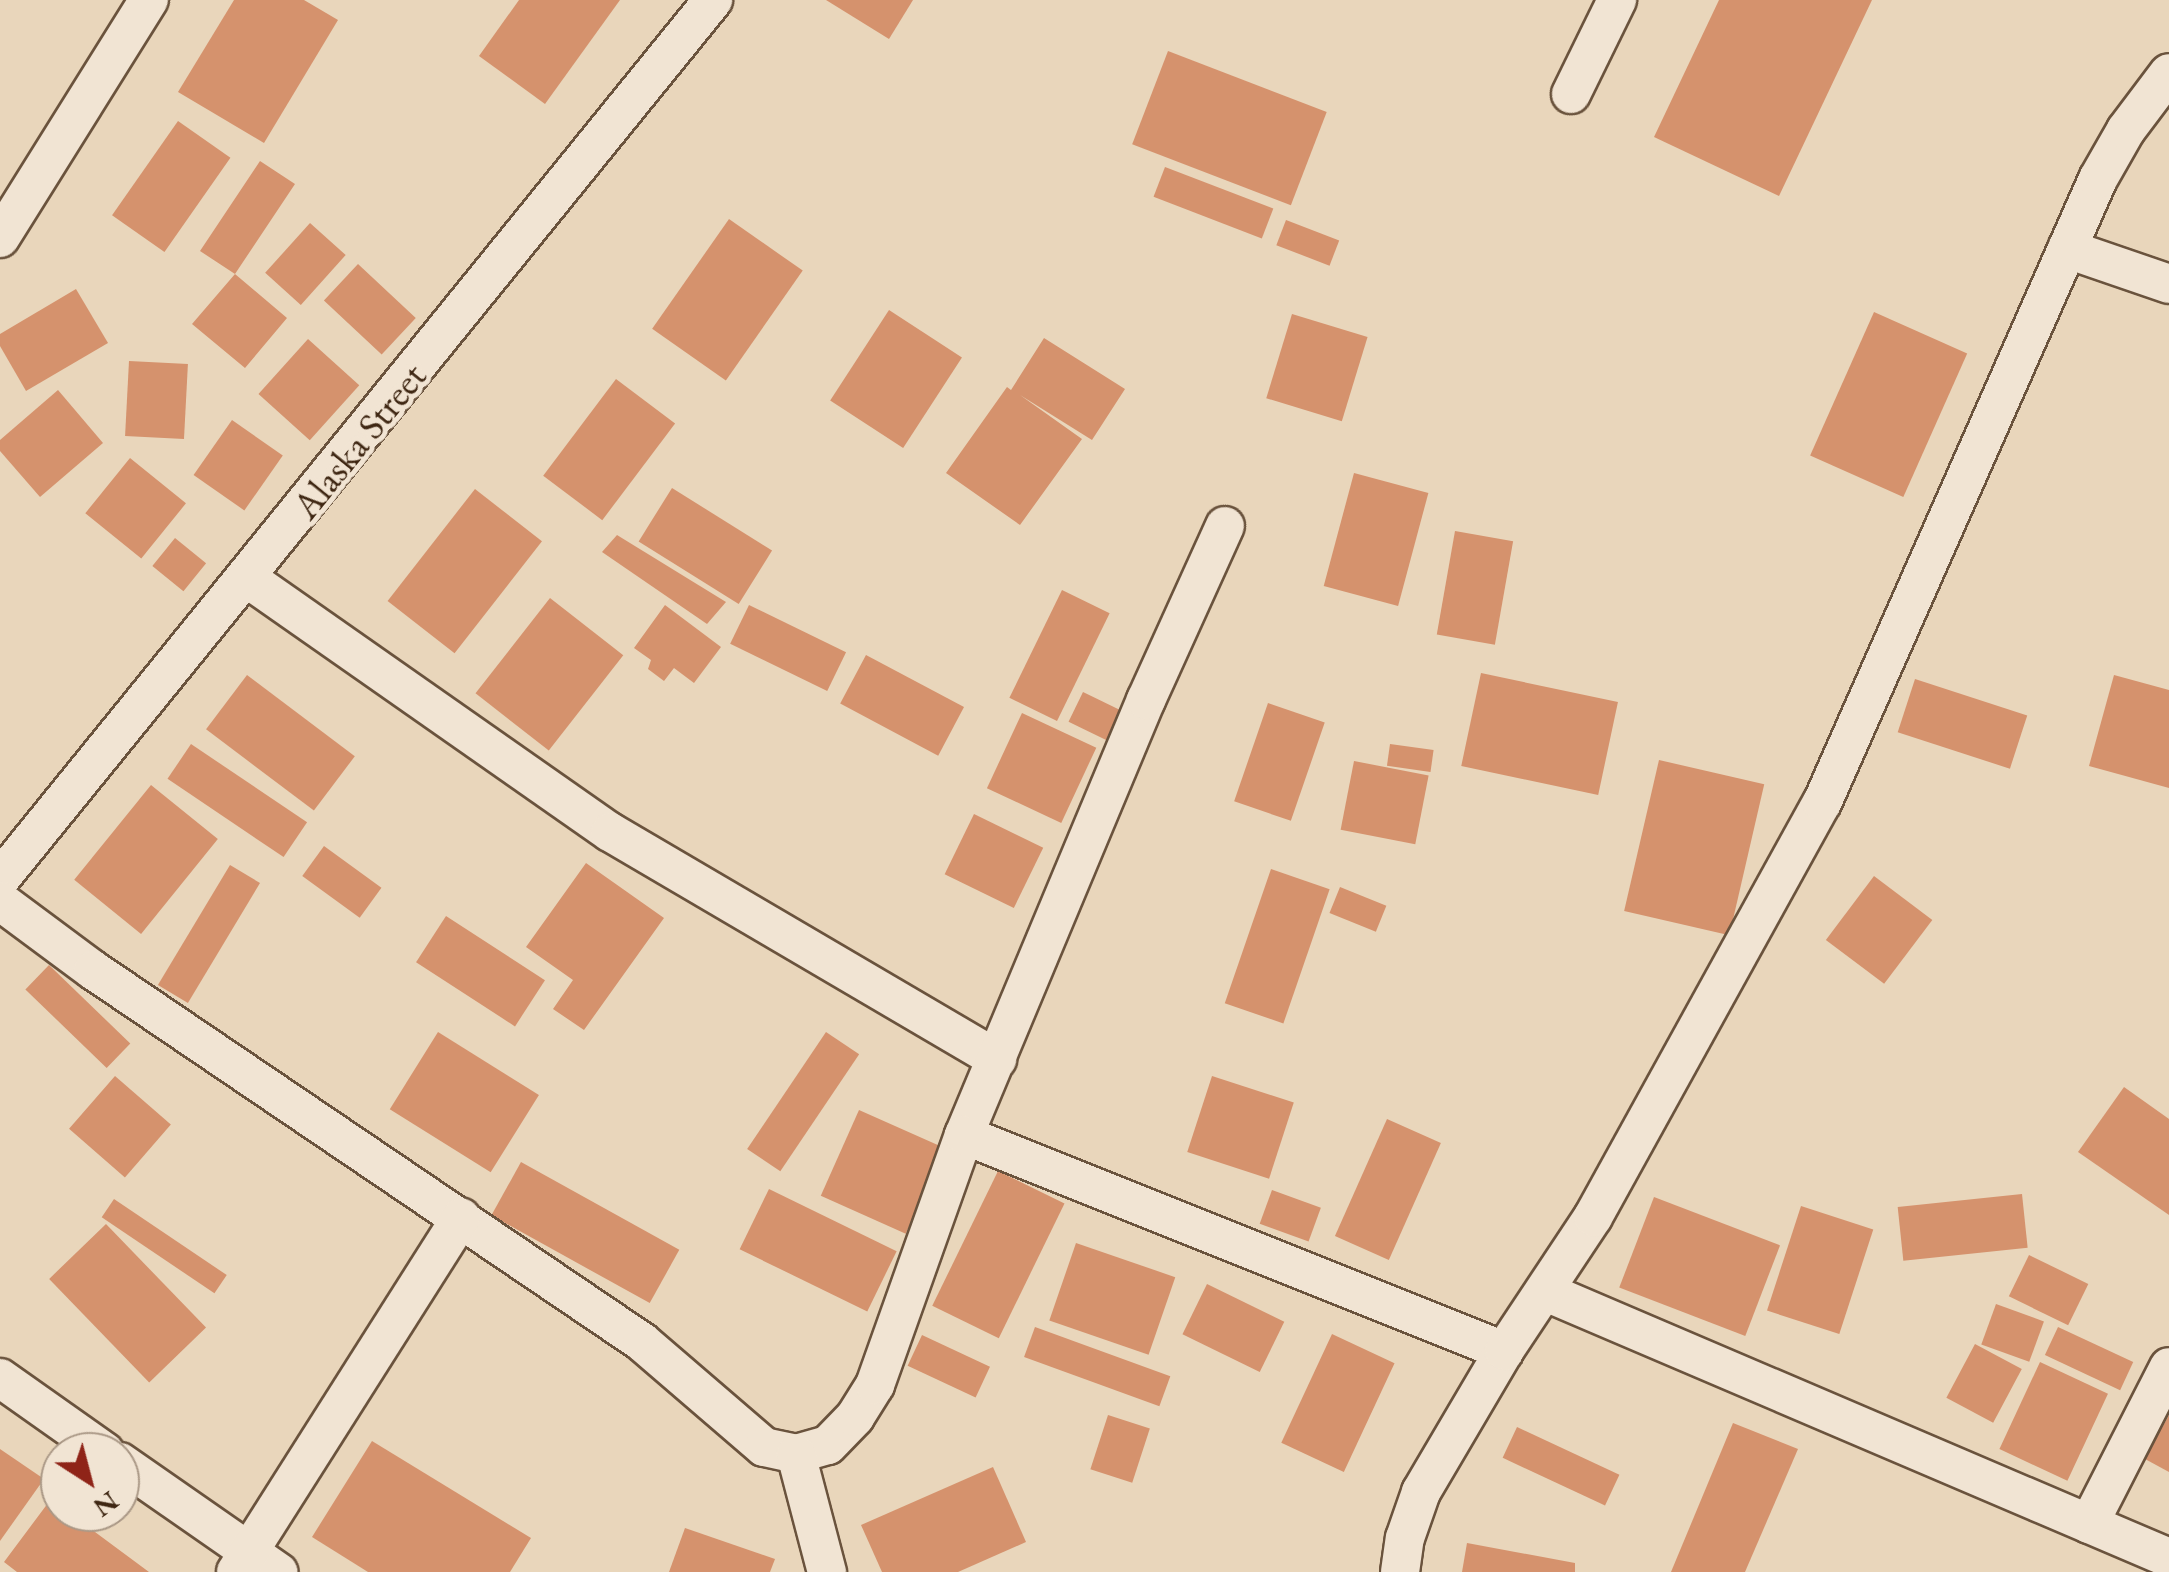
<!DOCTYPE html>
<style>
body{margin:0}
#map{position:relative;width:2169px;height:1572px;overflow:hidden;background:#e9d6bb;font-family:"EB Garamond",serif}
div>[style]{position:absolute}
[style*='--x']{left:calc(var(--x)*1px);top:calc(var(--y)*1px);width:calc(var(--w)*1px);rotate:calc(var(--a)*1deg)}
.building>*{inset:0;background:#d5926d;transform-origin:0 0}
.roads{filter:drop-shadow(2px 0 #6a533d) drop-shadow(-2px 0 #6a533d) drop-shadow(0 2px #6a533d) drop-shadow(0 -2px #6a533d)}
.minor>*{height:38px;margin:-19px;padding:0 19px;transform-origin:19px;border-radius:19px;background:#f1e4d3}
span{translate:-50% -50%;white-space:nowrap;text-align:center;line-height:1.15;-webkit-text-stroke:10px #f1e4d3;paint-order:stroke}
.street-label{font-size:38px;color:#3f2713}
.north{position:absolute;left:40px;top:1432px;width:100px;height:100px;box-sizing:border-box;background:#f1e4d3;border:2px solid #aa9886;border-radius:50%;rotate:144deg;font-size:28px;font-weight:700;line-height:40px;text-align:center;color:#3f2713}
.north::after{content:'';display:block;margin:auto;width:35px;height:45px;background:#8f2418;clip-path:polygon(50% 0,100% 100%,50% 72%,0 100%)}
</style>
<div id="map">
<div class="building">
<i style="clip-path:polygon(234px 0,304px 0,338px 20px,264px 143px,178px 92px)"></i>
<i style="clip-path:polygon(519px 0,620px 0,545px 104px,479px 56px)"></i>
<i style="clip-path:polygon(826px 0,913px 0,889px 39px)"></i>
<i style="clip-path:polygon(1719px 0,1872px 0,1779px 196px,1654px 137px)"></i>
<i style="left:1168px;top:51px;width:170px;height:100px;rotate:21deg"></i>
<i style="left:178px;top:121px;width:64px;height:115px;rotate:35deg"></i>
<i style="clip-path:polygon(260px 161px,295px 184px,235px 274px,287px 318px,245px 368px,192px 324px,235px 274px,200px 251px)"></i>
<i style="left:1165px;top:167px;width:116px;height:32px;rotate:21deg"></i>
<i style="left:729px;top:219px;width:90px;height:134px;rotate:35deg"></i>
<i style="left:1286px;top:220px;width:57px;height:27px;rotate:21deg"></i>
<i style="left:310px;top:223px;width:48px;height:67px;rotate:42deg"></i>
<i style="left:358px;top:264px;width:79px;height:50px;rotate:43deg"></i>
<i style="clip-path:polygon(76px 289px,108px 343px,26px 391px,0 346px,0 334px)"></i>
<i style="left:889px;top:310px;width:87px;height:108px;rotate:33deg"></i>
<i style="left:1874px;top:312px;width:102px;height:157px;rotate:24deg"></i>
<i style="left:1292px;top:314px;width:79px;height:88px;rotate:17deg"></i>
<i style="clip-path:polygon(1044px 338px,1125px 389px,1092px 440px,1020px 395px,1082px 439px,1020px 525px,946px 473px,1007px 387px,1011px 390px)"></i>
<i style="left:308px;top:339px;width:69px;height:74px;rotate:42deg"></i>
<i style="left:129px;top:361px;width:59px;height:75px;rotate:3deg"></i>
<i style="left:616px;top:379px;width:74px;height:121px;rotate:37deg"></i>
<i style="clip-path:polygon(58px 390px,103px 443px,40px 497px,0 451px,0 440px)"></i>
<i style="left:232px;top:420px;width:62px;height:67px;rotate:35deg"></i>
<i style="left:130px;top:458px;width:72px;height:71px;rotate:39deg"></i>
<i style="left:1354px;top:473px;width:77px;height:117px;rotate:15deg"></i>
<i style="left:672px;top:488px;width:118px;height:63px;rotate:32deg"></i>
<i style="left:475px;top:489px;width:85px;height:142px;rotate:38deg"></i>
<i style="left:1455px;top:531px;width:59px;height:105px;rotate:10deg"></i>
<i style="clip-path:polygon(617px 535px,726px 602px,707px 624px,602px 552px)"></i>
<i style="left:175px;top:538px;width:40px;height:36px;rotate:39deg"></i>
<i style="left:1062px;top:590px;width:53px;height:120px;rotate:26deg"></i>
<i style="left:550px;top:598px;width:93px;height:121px;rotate:38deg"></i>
<i style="clip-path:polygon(665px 605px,721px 647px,694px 683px,674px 668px,664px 681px,648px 669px,651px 660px,634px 648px)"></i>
<i style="left:749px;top:605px;width:108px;height:43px;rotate:26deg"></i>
<i style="left:866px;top:655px;width:111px;height:55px;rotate:28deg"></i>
<i style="left:1481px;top:673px;width:140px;height:95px;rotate:12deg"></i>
<i style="left:247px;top:675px;width:135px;height:68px;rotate:37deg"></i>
<i style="clip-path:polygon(2114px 675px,2169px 690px,2169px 788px,2089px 766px)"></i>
<i style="left:1915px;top:679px;width:118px;height:56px;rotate:18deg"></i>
<i style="left:1083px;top:692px;width:55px;height:33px;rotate:26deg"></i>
<i style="left:1268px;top:703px;width:60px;height:104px;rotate:19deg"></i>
<i style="left:1022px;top:713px;width:82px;height:83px;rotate:25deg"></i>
<i style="left:191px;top:744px;width:140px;height:42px;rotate:34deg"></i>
<i style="left:1390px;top:744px;width:44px;height:22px;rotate:8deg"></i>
<i style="left:1659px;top:760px;width:108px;height:155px;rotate:13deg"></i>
<i style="left:1354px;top:761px;width:76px;height:70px;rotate:11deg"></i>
<i style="left:151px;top:785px;width:86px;height:122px;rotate:39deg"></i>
<i style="left:974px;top:814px;width:77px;height:67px;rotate:26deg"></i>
<i style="left:324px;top:846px;width:71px;height:37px;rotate:36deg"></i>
<i style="clip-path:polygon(586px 863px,664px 918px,584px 1030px,553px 1009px,573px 980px,526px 947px)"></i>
<i style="left:230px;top:865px;width:35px;height:140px;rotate:31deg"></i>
<i style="left:1271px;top:869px;width:62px;height:142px;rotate:19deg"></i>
<i style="left:1874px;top:876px;width:73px;height:80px;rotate:37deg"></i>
<i style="left:1340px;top:887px;width:50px;height:28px;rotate:22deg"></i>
<i style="left:446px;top:916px;width:118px;height:55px;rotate:33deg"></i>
<i style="left:49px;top:965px;width:113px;height:34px;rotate:44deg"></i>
<i style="left:438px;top:1032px;width:119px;height:91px;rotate:32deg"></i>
<i style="left:826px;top:1032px;width:40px;height:141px;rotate:34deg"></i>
<i style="left:115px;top:1076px;width:74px;height:70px;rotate:41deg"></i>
<i style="left:1212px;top:1076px;width:86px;height:80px;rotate:18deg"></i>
<i style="clip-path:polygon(2124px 1087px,2169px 1119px,2169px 1215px,2078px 1152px)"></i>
<i style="left:859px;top:1110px;width:93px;height:94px;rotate:24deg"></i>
<i style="left:1387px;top:1119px;width:59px;height:128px;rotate:24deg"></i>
<i style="left:521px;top:1162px;width:181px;height:61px;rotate:29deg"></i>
<i style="left:998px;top:1171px;width:74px;height:150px;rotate:26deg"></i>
<i style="left:769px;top:1189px;width:142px;height:67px;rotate:26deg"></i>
<i style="left:1272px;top:1190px;width:52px;height:36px;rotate:20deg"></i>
<i style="left:2022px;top:1194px;width:54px;height:125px;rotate:84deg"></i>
<i style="left:1654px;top:1197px;width:135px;height:97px;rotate:21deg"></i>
<i style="left:114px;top:1199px;width:136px;height:22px;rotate:34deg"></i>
<i style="left:1801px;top:1206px;width:76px;height:110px;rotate:18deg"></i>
<i style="left:106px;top:1224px;width:144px;height:79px;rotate:46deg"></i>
<i style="left:1076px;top:1243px;width:105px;height:82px;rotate:19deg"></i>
<i style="left:2029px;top:1255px;width:66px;height:46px;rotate:26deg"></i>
<i style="left:1207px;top:1284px;width:86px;height:56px;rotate:26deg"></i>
<i style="left:1996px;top:1304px;width:51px;height:43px;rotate:20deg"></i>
<i style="left:1035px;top:1327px;width:144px;height:32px;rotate:20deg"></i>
<i style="left:2058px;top:1327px;width:83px;height:31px;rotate:25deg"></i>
<i style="left:1332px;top:1334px;width:69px;height:120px;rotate:25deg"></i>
<i style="left:922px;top:1335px;width:75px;height:34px;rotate:25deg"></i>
<i style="left:1975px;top:1344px;width:53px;height:61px;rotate:28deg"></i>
<i style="left:2040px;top:1362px;width:75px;height:96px;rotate:25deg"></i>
<i style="left:1108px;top:1415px;width:44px;height:57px;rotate:18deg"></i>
<i style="clip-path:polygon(2169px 1415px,2169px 1472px,2145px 1459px)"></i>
<i style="clip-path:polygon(1733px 1423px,1798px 1449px,1745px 1572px,1671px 1572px)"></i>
<i style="left:1517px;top:1427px;width:113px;height:34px;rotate:25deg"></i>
<i style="clip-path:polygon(372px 1441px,531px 1538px,510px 1572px,368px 1572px,312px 1537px)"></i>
<i style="clip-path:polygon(0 1449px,44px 1479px,0 1541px)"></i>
<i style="clip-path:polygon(993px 1467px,1026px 1542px,958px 1572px,882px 1572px,861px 1525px)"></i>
<i style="clip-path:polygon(51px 1499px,60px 1512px,68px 1512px,149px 1572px,17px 1572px,4px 1562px)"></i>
<i style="clip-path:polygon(685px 1528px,775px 1559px,770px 1572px,669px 1572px)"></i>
<i style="clip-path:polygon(1467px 1543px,1575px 1563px,1575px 1572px,1462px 1572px)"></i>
</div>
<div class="roads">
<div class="minor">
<i style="--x:1571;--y:94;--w:105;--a:-63.9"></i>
<i style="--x:0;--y:238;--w:281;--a:-58"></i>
<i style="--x:2067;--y:249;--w:108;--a:18.9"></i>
<i style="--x:247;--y:578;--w:443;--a:35"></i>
<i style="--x:610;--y:832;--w:449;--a:30.4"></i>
<i style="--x:0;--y:879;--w:1132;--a:-50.95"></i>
<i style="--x:0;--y:901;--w:116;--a:36.6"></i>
<i style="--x:93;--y:970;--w:663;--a:34.12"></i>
<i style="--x:642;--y:1342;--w:161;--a:40.7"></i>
<i style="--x:764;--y:1447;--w:33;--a:12"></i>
<i style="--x:796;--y:1454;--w:33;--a:-16"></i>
<i style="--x:828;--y:1445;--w:39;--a:-46"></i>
<i style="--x:855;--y:1417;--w:38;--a:-58"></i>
<i style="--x:875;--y:1385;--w:265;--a:-70.4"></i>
<i style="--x:964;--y:1135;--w:472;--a:-67.3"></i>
<i style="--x:1146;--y:700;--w:191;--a:-65.6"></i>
<i style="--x:964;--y:1135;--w:582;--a:21.8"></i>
<i style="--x:1546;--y:1292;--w:677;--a:23.12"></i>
<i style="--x:0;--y:1378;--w:128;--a:35.2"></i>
<i style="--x:796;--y:1454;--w:122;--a:75.3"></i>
<i style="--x:120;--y:1462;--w:193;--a:34.8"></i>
<i style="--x:2089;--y:1524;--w:176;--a:-63"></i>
<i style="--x:236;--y:1572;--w:420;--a:-57.6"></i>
<i style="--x:1400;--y:1572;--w:34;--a:-82"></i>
<i style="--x:1405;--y:1538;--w:49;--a:-70.8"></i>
<i style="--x:1421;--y:1492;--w:164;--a:-59.5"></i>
<i style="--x:1504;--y:1351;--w:161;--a:-56.4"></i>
<i style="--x:1593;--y:1217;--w:473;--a:-61.1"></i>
<i style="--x:1822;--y:803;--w:682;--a:-66.14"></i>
<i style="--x:2098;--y:179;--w:56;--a:-60.3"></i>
<i style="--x:2126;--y:130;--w:71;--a:-53"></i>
</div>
</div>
<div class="street-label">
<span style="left:359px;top:441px;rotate:-51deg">Alaska Street</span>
</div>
<div class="north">N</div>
</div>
